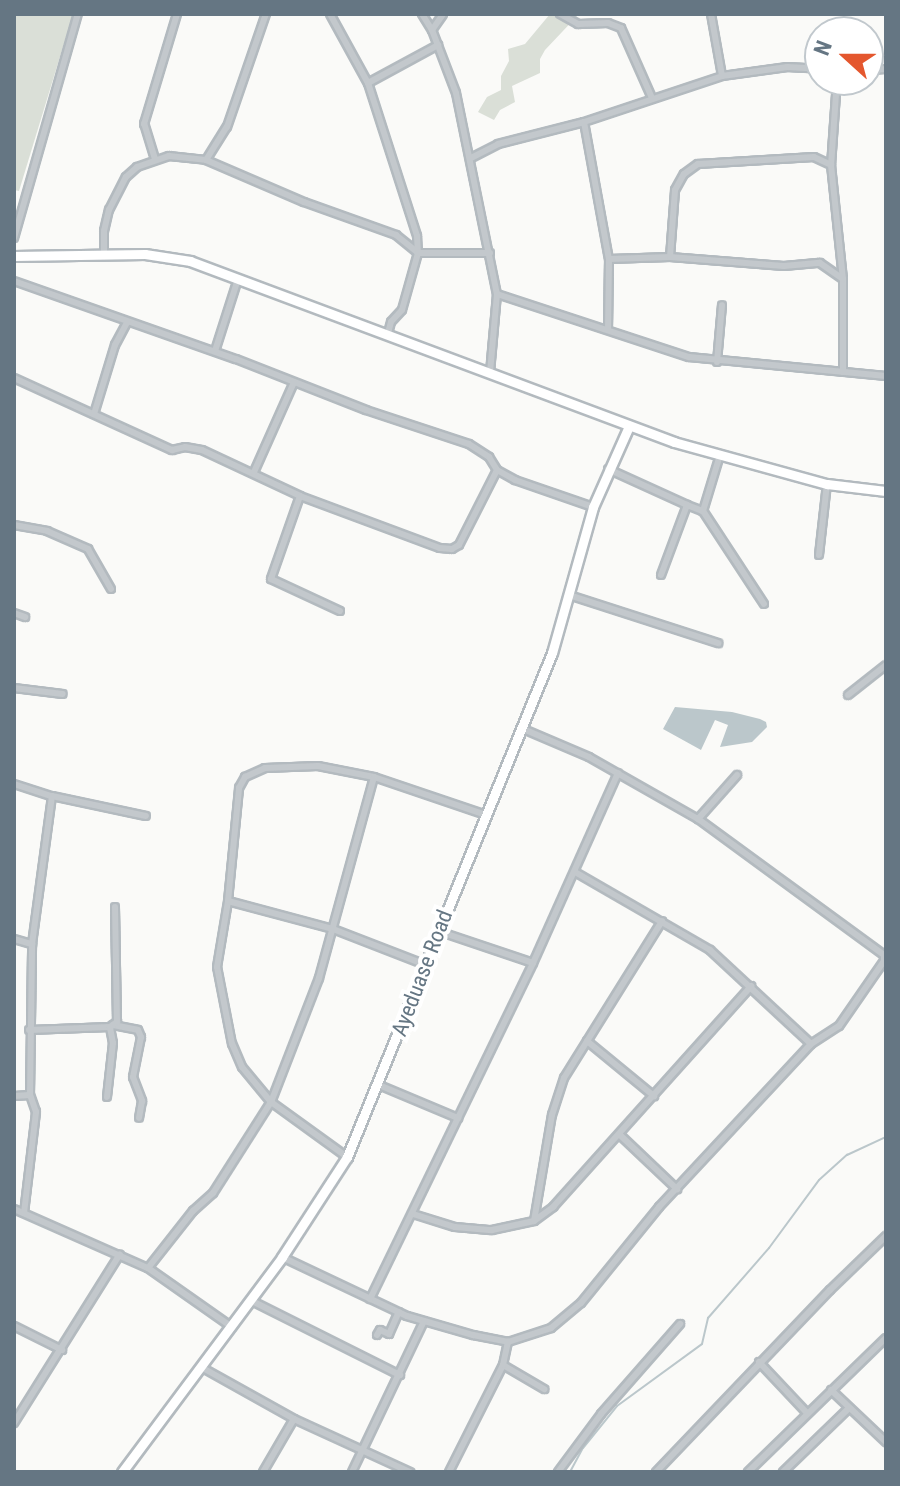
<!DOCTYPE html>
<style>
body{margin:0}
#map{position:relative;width:900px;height:1486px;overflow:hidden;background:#fafaf8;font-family:"Roboto Condensed",sans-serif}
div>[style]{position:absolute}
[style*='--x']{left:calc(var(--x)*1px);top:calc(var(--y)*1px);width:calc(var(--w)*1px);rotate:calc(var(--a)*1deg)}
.green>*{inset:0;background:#dadfd7}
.water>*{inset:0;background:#bbc7cb}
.stream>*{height:2px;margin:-1px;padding:0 1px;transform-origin:1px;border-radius:1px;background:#bbc7cb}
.roads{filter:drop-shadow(2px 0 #b3babf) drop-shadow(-2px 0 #b3babf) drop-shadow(0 2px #b3babf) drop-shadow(0 -2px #b3babf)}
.street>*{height:6px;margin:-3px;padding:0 3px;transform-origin:3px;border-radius:3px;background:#c3c8cc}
.secondary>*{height:9px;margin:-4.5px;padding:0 4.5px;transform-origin:4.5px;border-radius:4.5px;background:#fff}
span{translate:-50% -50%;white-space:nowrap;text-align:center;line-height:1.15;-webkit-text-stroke:8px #fff;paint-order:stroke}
.street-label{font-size:22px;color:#657683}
.frame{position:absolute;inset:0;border:16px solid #657683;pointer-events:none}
.north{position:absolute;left:804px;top:16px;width:80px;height:80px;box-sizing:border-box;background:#fff;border:2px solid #c1c8cd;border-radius:50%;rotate:291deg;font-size:22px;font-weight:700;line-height:32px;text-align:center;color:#657683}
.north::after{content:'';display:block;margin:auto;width:28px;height:36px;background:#e4572e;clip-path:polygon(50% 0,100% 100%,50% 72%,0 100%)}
</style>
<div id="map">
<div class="green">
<i style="clip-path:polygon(14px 14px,73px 14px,19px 191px,14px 190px)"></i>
<i style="clip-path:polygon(550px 14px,579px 14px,545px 50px,540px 59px,540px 73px,512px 86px,515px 102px,500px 110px,494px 120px,478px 112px,487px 97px,501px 90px,501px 76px,509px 61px,508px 49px,525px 44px)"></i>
</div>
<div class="water">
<i style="clip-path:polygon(675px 707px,732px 712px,760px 719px,766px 722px,767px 727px,752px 742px,720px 747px,728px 725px,715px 720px,701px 750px,663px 729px)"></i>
</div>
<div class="stream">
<i style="--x:570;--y:1472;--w:27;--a:-62"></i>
<i style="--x:583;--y:1448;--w:54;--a:-51"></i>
<i style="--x:617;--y:1406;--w:105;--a:-36.1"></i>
<i style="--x:702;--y:1344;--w:27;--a:-77"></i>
<i style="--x:708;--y:1318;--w:93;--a:-48.9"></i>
<i style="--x:769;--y:1248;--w:84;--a:-53.7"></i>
<i style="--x:819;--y:1180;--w:38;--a:-42"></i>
<i style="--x:847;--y:1155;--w:43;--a:-24.8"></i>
</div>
<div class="roads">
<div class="street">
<i style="--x:330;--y:14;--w:79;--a:61.2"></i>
<i style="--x:368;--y:83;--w:161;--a:72.2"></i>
<i style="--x:417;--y:236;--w:17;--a:87"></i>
<i style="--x:418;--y:253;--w:59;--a:105.7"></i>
<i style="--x:402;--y:310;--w:16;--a:133"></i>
<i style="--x:391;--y:322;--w:11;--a:105"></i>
<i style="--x:422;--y:14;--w:19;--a:58"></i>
<i style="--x:432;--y:30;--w:67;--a:69.1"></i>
<i style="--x:456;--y:93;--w:205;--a:78.5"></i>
<i style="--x:497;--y:294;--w:79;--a:95.1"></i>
<i style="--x:560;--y:14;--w:21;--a:29"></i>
<i style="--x:578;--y:24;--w:30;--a:-2"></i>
<i style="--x:608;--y:23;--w:14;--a:21"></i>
<i style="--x:621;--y:28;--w:77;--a:66.1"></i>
<i style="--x:711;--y:14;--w:63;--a:79.9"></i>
<i style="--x:432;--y:30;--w:19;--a:-55"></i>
<i style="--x:868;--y:70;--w:18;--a:-3"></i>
<i style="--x:837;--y:80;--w:85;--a:94"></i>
<i style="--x:831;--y:165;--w:115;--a:84"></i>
<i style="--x:843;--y:279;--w:93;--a:90"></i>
<i style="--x:368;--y:83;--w:80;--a:-28.5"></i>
<i style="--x:584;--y:122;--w:139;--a:79.7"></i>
<i style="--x:609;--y:259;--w:70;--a:90.8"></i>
<i style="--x:471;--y:158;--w:30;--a:-27"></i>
<i style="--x:498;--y:144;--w:89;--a:-14.3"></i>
<i style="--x:584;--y:122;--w:145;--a:-18.4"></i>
<i style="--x:722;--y:76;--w:66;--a:-7.9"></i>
<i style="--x:787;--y:67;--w:33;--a:3"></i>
<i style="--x:155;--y:159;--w:37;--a:-107"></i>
<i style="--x:144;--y:124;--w:115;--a:-73.3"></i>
<i style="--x:206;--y:160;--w:39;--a:-58"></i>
<i style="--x:227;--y:127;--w:120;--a:-71"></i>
<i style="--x:14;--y:238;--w:233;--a:-74.1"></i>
<i style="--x:104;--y:254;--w:23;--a:-90"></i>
<i style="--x:104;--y:231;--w:22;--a:-77"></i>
<i style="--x:109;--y:210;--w:37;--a:-63"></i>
<i style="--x:126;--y:177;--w:15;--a:-42"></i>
<i style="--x:137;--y:167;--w:34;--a:-19"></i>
<i style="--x:169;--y:156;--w:37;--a:6"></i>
<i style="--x:206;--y:160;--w:107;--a:23.2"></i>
<i style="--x:304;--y:202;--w:98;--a:19.7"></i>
<i style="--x:396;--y:235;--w:28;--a:39"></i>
<i style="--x:418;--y:253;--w:72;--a:0"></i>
<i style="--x:670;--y:257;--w:67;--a:-85.7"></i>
<i style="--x:675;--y:190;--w:18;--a:-61"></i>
<i style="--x:684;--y:174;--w:17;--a:-36"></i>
<i style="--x:698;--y:164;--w:116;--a:-3.5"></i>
<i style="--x:814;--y:157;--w:19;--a:25"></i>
<i style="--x:609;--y:259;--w:61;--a:-1.9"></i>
<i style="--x:670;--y:257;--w:114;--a:4.5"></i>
<i style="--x:784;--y:266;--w:36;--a:-5"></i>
<i style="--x:820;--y:263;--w:28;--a:35"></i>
<i style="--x:14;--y:281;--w:235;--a:19.4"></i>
<i style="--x:236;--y:359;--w:140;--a:21.4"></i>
<i style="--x:366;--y:410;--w:108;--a:18.3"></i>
<i style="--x:469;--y:444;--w:24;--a:33"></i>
<i style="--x:489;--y:457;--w:15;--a:58"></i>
<i style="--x:497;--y:470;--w:21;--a:29"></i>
<i style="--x:515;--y:480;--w:83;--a:19.1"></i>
<i style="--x:497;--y:294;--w:202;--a:18.2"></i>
<i style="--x:689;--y:357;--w:198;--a:5.5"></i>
<i style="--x:215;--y:351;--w:76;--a:-72.3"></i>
<i style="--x:717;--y:362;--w:57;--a:-85"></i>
<i style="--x:14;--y:378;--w:174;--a:24.5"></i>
<i style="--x:172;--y:450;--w:13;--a:-13"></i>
<i style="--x:185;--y:447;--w:17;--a:10"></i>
<i style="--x:202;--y:450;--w:108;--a:25.1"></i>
<i style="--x:300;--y:496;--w:149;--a:20.4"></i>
<i style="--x:440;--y:548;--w:12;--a:5"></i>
<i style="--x:452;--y:549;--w:8;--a:-30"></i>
<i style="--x:459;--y:545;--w:84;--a:-63.1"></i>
<i style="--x:94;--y:414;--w:72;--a:-73.1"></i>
<i style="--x:115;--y:345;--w:26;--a:-62"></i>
<i style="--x:720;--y:455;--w:59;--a:106.9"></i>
<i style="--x:703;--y:511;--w:111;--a:56.7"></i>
<i style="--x:608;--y:469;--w:87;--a:24.5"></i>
<i style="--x:254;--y:472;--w:98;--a:-66"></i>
<i style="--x:300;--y:496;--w:88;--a:109.3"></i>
<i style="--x:271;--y:579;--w:76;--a:24.9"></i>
<i style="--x:14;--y:525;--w:34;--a:10"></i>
<i style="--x:47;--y:531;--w:45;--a:23.7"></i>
<i style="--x:88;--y:549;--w:46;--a:60.1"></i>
<i style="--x:819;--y:555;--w:71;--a:-83.6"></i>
<i style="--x:661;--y:575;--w:75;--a:-69.6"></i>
<i style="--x:687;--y:505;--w:17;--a:21"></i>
<i style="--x:569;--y:595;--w:157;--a:17.9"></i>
<i style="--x:14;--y:613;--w:12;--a:20"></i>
<i style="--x:14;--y:688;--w:49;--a:7"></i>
<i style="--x:848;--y:695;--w:48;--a:-38.3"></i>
<i style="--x:14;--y:784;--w:40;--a:18"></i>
<i style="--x:52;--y:796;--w:96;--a:12"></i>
<i style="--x:698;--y:819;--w:59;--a:-48.4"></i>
<i style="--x:575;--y:872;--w:156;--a:30"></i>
<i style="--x:710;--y:950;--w:138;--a:42.9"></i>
<i style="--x:228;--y:901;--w:109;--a:14.9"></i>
<i style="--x:333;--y:929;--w:100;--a:21.2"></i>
<i style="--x:438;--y:931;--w:100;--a:18.6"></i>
<i style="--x:14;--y:939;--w:19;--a:16"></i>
<i style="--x:113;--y:1025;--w:25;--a:11"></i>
<i style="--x:138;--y:1030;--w:8;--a:67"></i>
<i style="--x:141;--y:1037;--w:41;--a:101.3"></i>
<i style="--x:133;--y:1077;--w:26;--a:69"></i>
<i style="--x:142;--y:1101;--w:17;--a:100"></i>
<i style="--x:29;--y:1030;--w:81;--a:-2.1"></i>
<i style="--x:110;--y:1027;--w:9;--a:-36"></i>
<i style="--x:117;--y:1022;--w:115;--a:-91"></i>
<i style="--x:587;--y:1041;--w:87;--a:39.4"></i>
<i style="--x:379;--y:1085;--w:86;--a:22.7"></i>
<i style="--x:14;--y:1096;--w:16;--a:-4"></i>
<i style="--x:107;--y:1097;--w:54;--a:-83.7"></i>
<i style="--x:113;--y:1043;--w:16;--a:-101"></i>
<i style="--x:620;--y:1135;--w:79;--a:43.5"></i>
<i style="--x:347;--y:1157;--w:94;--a:-144.1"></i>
<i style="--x:271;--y:1102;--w:45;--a:-129.6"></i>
<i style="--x:242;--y:1067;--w:25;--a:-113"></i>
<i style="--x:232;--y:1044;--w:78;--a:-101"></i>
<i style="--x:217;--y:967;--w:67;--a:-80.5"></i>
<i style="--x:228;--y:901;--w:114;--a:-84.4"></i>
<i style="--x:239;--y:788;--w:13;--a:-61"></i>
<i style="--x:245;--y:777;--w:22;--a:-24"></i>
<i style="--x:265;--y:768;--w:53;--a:-2.2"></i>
<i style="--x:318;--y:766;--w:57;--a:11.1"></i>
<i style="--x:374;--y:777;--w:118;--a:18.7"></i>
<i style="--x:14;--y:1209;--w:146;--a:23.8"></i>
<i style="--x:148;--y:1268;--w:103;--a:35.1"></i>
<i style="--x:24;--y:1213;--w:102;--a:-83.2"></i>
<i style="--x:36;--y:1112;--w:18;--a:-109"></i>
<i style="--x:30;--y:1095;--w:151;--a:-89.2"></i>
<i style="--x:32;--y:944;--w:149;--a:-82.3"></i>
<i style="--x:413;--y:1214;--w:44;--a:17.2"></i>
<i style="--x:455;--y:1227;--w:37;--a:5"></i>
<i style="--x:492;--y:1230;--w:43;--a:-12.1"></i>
<i style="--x:534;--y:1221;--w:24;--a:-36"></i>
<i style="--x:553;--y:1207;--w:297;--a:-48.1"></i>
<i style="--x:534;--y:1221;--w:108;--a:-80.4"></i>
<i style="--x:552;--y:1115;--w:39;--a:-72"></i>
<i style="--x:564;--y:1078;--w:185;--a:-58"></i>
<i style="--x:282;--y:1257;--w:138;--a:25.3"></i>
<i style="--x:407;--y:1316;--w:69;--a:16.1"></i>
<i style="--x:473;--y:1335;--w:36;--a:11"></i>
<i style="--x:508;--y:1342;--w:45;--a:-18"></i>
<i style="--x:551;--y:1328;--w:39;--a:-40"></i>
<i style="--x:581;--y:1303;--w:124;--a:-50.9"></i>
<i style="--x:659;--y:1207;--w:223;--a:-47"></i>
<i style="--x:811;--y:1044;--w:33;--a:-33"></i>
<i style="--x:839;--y:1026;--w:79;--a:-55.3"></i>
<i style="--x:884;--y:961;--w:6;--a:-90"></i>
<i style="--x:884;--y:955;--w:230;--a:-143.8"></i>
<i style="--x:698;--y:819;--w:125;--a:-150.4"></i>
<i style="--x:589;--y:757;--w:74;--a:-156.9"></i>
<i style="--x:148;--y:1268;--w:73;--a:-51.7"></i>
<i style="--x:193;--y:1211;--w:27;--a:-42"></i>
<i style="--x:213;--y:1193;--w:108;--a:-57.5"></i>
<i style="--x:271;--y:1102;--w:133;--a:-68.8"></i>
<i style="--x:319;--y:978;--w:208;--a:-74.7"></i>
<i style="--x:370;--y:1299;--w:373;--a:-64.1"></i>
<i style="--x:533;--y:963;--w:208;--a:-65.9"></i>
<i style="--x:250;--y:1300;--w:168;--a:26.6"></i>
<i style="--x:14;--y:1326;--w:54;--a:26.6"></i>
<i style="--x:377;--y:1335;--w:6;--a:-59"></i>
<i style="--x:380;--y:1330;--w:10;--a:24"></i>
<i style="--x:389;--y:1334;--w:24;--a:-66"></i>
<i style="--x:759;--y:1362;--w:70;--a:46.7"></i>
<i style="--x:503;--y:1365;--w:48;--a:30.3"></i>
<i style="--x:201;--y:1367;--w:107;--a:29.2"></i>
<i style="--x:294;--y:1419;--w:128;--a:24.6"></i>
<i style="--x:831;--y:1390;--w:76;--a:43.4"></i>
<i style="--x:14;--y:1423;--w:199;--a:-57.9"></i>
<i style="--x:263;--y:1472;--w:61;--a:-59.7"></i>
<i style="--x:352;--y:1472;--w:167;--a:-64.5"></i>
<i style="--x:449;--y:1472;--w:120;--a:-63.2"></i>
<i style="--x:503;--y:1365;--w:24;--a:-78"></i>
<i style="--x:558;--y:1472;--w:72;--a:-53.4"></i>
<i style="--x:601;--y:1414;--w:120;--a:-48.7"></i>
<i style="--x:656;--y:1472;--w:252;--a:-46.3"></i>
<i style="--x:830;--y:1290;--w:78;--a:-44"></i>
<i style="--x:748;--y:1472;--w:192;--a:-44.2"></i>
<i style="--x:783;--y:1472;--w:92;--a:-44.1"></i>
</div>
<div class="secondary">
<i style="--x:14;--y:256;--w:131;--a:-0.9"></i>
<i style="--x:145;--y:254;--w:46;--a:8.8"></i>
<i style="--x:190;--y:261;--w:517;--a:20.5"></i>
<i style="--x:674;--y:442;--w:159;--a:15.4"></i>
<i style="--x:827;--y:484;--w:59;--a:6.8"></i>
<i style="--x:122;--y:1472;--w:268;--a:-53.3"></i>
<i style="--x:282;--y:1257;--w:119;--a:-57"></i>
<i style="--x:347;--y:1157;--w:544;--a:-67.87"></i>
<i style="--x:552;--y:653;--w:152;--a:-74.3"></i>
<i style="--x:593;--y:507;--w:89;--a:-66"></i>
</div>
</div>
<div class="street-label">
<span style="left:422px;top:973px;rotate:-69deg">Ayeduase Road</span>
</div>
<div class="frame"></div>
<div class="north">N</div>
</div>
